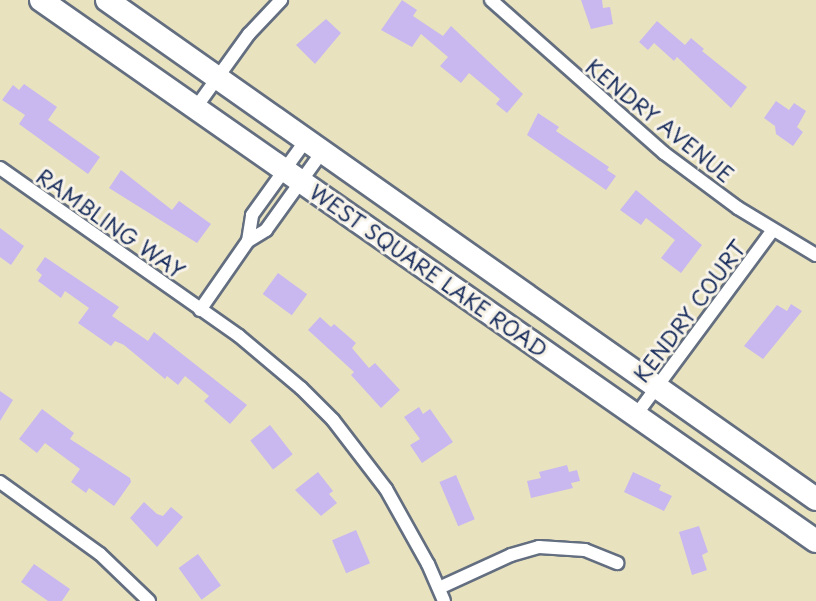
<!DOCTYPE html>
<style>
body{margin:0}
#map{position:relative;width:816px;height:601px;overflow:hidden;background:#e9e2bf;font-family:"Playpen Sans",sans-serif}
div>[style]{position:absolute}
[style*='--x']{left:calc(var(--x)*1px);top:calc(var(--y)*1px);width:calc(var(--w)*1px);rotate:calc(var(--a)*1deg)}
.building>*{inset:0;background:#c8b8ef;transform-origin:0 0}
.roads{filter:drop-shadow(2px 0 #636e80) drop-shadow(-2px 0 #636e80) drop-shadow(0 2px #636e80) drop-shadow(0 -2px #636e80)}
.street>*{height:12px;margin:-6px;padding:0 6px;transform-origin:6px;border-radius:6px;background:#fff}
.highway>*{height:22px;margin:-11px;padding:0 11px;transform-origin:11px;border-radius:11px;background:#fff}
span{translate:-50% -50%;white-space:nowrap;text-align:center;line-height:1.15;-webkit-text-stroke:6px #f7f3e8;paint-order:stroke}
.street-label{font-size:21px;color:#1b2f5e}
</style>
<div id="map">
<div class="building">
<i style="clip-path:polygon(402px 0,417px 10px,413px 16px,443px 36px,451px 26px,523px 94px,507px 113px,496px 104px,500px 99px,469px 73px,461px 83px,440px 66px,448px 57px,421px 34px,412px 47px,381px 30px)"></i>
<i style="clip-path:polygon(581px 0,602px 0,603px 8px,610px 7px,613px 24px,591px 29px)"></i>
<i style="clip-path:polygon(326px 19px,341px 33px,315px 64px,296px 45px)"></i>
<i style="clip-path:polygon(657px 21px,685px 45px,691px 38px,704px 49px,702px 51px,747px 87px,731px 108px,677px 57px,674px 61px,654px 43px,648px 50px,639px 42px)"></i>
<i style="clip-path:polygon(24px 84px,57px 107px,48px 120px,100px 157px,88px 174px,19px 124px,25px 115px,2px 100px,13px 85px,19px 90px)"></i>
<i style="clip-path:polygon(776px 101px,789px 110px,794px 103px,806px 111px,797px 127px,803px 132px,793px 146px,776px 134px,775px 126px,764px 118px)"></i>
<i style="clip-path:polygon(538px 113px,559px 127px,556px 131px,609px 167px,607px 170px,616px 176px,606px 190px,527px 135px)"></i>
<i style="clip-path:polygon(121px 170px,172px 210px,179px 201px,211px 224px,197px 243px,109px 188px)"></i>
<i style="clip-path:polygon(636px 190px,702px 245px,681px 273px,661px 258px,675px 240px,646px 218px,641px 225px,620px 210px)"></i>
<i style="clip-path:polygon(0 228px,24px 246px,11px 265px,0 257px)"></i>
<i style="clip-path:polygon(45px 257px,119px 307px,112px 316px,148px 341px,154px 332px,247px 405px,230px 424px,204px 401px,209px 396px,185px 376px,178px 385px,167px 376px,165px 379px,124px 345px,115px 341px,111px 346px,78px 323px,89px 308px,65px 291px,61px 298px,38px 281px,42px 275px,36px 270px)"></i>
<i style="left:278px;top:273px;width:36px;height:26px;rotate:36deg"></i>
<i style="clip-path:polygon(791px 304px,802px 311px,763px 359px,744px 346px,777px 305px,787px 311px)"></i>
<i style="clip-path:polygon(320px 317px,331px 327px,334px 324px,356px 343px,352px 348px,369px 368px,375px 363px,400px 390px,381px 408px,351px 375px,354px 372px,308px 330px)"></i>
<i style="clip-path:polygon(0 391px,13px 400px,0 421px)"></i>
<i style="clip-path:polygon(419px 407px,423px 414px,430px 409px,453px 442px,422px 463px,410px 445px,420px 439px,404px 417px)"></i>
<i style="clip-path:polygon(42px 409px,74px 433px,70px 439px,130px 478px,131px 482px,114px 506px,89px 488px,86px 493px,71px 482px,80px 469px,45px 443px,37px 453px,19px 439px)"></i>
<i style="left:270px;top:425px;width:37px;height:25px;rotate:52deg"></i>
<i style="clip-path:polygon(567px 465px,569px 472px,577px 470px,580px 481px,571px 483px,573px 488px,531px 498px,527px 481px,541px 478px,539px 472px)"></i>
<i style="clip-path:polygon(318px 472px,333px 491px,329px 494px,337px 503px,321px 516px,295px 490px)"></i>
<i style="clip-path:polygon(633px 472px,661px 485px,659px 490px,672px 496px,664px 511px,624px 492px)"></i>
<i style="left:456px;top:475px;width:48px;height:18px;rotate:67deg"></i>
<i style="clip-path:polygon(144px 502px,157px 514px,163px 516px,171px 507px,183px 517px,157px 547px,130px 518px)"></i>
<i style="clip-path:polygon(699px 526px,708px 552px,702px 555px,707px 570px,692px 575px,679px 532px)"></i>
<i style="left:356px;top:530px;width:36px;height:26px;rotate:67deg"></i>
<i style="left:198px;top:554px;width:39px;height:24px;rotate:54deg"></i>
<i style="clip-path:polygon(34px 564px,70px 589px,62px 601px,48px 601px,21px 582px)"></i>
</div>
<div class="roads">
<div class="street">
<i style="--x:491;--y:0;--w:231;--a:41.5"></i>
<i style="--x:664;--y:153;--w:92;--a:36.6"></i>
<i style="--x:738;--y:208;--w:91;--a:31.1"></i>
<i style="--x:197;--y:106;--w:89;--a:-54.2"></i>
<i style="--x:249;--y:34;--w:47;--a:-46.7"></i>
<i style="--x:0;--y:168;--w:292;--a:35.1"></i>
<i style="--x:239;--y:336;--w:81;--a:40"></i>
<i style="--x:301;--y:388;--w:45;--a:45"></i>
<i style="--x:333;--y:420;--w:87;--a:52.5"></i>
<i style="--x:386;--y:489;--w:86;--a:60.8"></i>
<i style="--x:428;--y:564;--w:40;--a:66.6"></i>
<i style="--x:248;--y:241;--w:26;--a:-81"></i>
<i style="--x:252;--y:215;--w:92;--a:-54.2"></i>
<i style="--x:200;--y:310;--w:84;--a:-55.2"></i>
<i style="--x:248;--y:241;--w:21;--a:-31"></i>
<i style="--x:266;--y:230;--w:96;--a:-54.3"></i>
<i style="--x:636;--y:415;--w:230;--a:-53.5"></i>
<i style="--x:0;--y:482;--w:123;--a:35.8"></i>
<i style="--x:100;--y:554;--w:68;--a:43.8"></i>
<i style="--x:439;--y:588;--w:79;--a:-24.6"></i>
<i style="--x:511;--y:555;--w:29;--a:-16"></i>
<i style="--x:539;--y:547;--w:46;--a:3.7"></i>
<i style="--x:585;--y:550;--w:35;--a:22"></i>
</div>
<div class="highway">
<i style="--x:41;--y:0;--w:945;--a:34.92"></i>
<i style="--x:107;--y:0;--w:867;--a:35.14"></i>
</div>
</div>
<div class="street-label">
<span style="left:660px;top:120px;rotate:39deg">KENDRY AVENUE</span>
<span style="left:111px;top:223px;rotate:35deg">RAMBLING WAY</span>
<span style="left:429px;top:270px;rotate:35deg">WEST SQUARE LAKE ROAD</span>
<span style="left:689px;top:311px;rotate:-53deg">KENDRY COURT</span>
</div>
</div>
